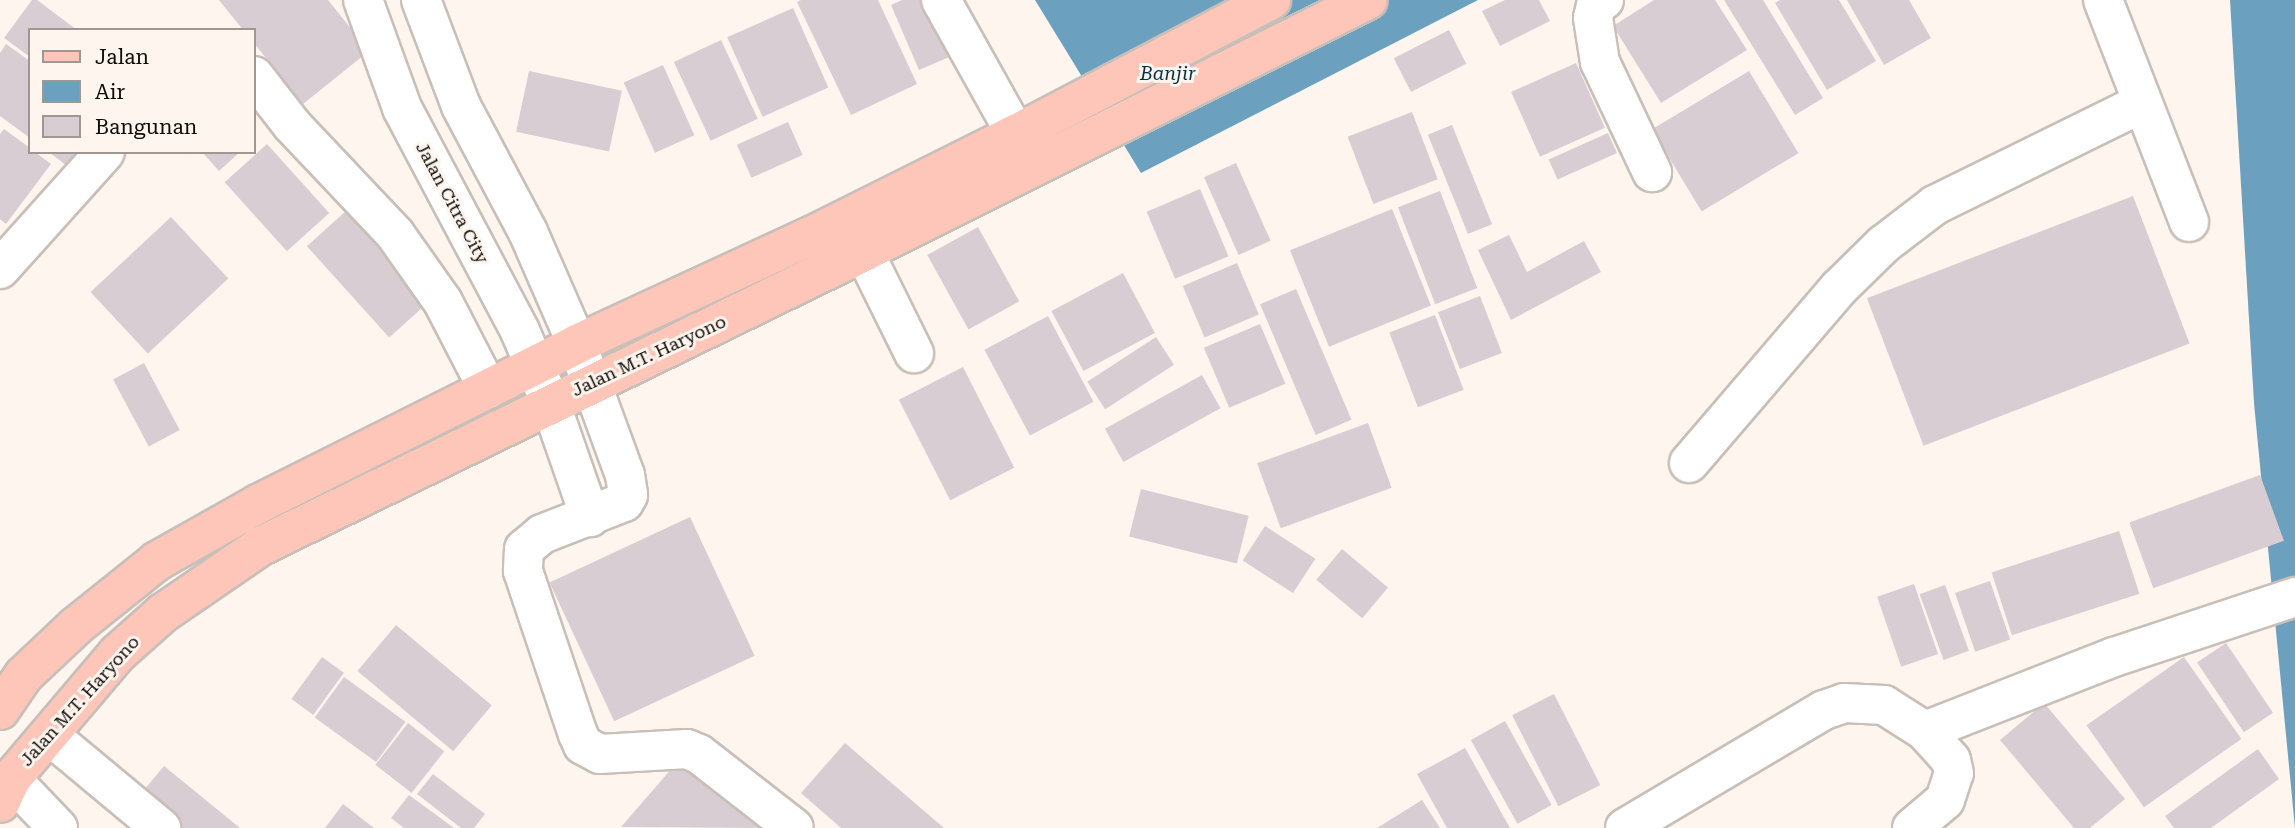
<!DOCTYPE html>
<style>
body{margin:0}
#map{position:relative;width:2295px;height:828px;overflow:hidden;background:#fef5ee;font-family:"Roboto Serif",serif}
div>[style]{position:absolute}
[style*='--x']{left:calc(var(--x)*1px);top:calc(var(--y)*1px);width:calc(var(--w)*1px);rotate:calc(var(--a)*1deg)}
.water>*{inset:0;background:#6ca0bf}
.building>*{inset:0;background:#d8cdd2;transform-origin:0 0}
.roads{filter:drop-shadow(2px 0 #c8bfb9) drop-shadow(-2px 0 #c8bfb9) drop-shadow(0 2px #c8bfb9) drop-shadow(0 -2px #c8bfb9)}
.minor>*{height:38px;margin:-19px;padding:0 19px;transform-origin:19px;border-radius:19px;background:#fff}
.major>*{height:38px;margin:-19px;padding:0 19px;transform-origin:19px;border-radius:19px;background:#fdc6b9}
span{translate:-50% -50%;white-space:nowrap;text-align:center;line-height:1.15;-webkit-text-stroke:6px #fef5ee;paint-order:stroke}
.street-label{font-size:18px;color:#0e0b09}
.water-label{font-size:19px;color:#023147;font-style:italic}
.legend{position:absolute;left:28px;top:28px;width:228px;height:126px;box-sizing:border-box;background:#fef5ee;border:2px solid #9e9792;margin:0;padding:9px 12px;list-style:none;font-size:21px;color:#0e0b09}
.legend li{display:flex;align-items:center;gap:14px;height:35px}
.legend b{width:35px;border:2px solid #9e9792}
</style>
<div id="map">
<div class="water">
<i style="clip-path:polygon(1035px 0,1478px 0,1141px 173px)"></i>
<i style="clip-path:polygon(2230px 0,2295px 0,2295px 828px,2254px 403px)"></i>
</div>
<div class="building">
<i style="clip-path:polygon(32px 0,37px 0,77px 30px,30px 30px,30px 57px,4px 38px)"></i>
<i style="clip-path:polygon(219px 0,328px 0,369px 51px,303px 104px,254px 43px,254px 30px,243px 30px)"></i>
<i style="clip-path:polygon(801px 0,878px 0,917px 84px,851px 115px,797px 2px)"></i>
<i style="clip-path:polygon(902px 0,930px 0,954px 55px,919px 70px,891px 5px)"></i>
<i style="clip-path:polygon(1505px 0,1539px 0,1550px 21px,1500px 46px,1482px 11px)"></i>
<i style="clip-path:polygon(1654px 0,1715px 0,1747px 50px,1661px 103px,1613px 26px)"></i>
<i style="clip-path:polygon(1724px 0,1763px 0,1823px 98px,1795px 115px)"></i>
<i style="clip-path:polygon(1780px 0,1839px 0,1876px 61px,1827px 90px,1775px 3px)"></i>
<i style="clip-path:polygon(1847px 0,1909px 0,1931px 38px,1884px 65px)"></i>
<i style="left:793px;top:8px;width:87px;height:72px;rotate:66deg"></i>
<i style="left:1449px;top:30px;width:38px;height:62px;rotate:63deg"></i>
<i style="left:721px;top:40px;width:87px;height:52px;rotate:65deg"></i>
<i style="clip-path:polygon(6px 44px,30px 61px,30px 138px,0 116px,0 53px)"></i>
<i style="left:1576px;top:63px;width:71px;height:71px;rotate:66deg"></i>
<i style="left:663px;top:65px;width:77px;height:43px;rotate:66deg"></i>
<i style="left:529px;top:71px;width:95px;height:62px;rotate:12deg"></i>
<i style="left:1749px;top:71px;width:96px;height:113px;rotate:59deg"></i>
<i style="left:1412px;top:112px;width:72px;height:69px;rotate:69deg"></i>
<i style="left:788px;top:122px;width:36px;height:56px;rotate:66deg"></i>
<i style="left:1452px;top:125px;width:107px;height:26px;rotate:68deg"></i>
<i style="clip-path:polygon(4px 129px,30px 148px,30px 152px,35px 152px,51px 164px,6px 224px,0 219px,0 134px)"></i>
<i style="left:1608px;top:133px;width:22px;height:65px;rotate:66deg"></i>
<i style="left:267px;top:144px;width:93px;height:57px;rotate:48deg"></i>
<i style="clip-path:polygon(49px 152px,77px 152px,67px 166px)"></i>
<i style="clip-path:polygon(202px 152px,240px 152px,219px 171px)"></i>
<i style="left:1236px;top:163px;width:85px;height:35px;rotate:66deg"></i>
<i style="left:1200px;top:189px;width:73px;height:58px;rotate:67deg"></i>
<i style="left:1440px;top:191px;width:104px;height:45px;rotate:69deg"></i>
<i style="left:2133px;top:196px;width:158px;height:285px;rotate:69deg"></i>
<i style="left:1392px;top:209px;width:104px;height:110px;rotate:68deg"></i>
<i style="left:347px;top:210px;width:123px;height:54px;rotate:48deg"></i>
<i style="left:171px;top:217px;width:84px;height:110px;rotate:47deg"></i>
<i style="left:978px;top:227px;width:85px;height:58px;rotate:61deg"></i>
<i style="clip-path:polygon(1509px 235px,1527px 272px,1584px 241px,1601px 272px,1511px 320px,1478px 250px)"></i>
<i style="left:1237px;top:263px;width:56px;height:59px;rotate:67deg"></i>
<i style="left:1123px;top:273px;width:68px;height:81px;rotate:62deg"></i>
<i style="left:1296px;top:289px;width:142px;height:39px;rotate:67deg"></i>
<i style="left:1480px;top:296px;width:61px;height:45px;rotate:69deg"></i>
<i style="left:1435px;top:315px;width:80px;height:49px;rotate:69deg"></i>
<i style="left:1048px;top:316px;width:97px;height:72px;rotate:62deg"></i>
<i style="left:1260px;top:324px;width:65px;height:61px;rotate:67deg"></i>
<i style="left:1156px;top:337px;width:33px;height:82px;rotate:57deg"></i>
<i style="left:144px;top:363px;width:76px;height:35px;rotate:62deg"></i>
<i style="left:963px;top:367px;width:113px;height:72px;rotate:63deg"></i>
<i style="left:1202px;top:375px;width:38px;height:111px;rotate:61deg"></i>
<i style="left:1368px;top:423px;width:69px;height:118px;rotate:70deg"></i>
<i style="left:2260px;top:475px;width:70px;height:139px;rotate:70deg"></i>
<i style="left:1141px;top:489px;width:111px;height:49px;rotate:14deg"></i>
<i style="left:690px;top:517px;width:153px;height:155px;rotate:65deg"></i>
<i style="left:1265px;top:526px;width:60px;height:41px;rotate:33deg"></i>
<i style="left:2119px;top:531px;width:66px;height:134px;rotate:72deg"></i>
<i style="left:1342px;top:549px;width:60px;height:40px;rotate:40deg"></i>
<i style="left:1990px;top:581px;width:62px;height:37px;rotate:71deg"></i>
<i style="left:1914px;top:584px;width:74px;height:39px;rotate:71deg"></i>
<i style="left:1945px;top:585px;width:70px;height:27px;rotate:70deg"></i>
<i style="left:396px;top:625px;width:125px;height:60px;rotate:40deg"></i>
<i style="left:2226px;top:643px;width:84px;height:35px;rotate:56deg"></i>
<i style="left:322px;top:657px;width:27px;height:52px;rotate:36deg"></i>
<i style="left:2184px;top:657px;width:100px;height:119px;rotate:55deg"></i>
<i style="left:344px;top:677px;width:76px;height:50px;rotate:36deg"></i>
<i style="left:1554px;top:694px;width:102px;height:47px;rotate:63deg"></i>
<i style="clip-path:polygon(2044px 703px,2125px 799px,2090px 828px,2074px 828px,2000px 740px)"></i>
<i style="left:1505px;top:721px;width:96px;height:39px;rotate:61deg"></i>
<i style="left:408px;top:723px;width:46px;height:53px;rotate:38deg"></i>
<i style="clip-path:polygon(845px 743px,944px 828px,841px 828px,801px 793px)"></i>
<i style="clip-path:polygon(1465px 748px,1510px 828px,1447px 828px,1417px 774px)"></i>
<i style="clip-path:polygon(2258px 749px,2279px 779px,2211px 828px,2174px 828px,2165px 816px)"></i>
<i style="clip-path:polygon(685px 753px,772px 828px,621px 827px)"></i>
<i style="clip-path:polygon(164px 766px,240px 828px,166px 828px,134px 802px)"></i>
<i style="clip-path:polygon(433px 774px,485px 814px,474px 828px,461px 828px,417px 794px)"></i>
<i style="clip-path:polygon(409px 795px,454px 828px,404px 828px,391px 818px)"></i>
<i style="clip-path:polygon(1422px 800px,1440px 828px,1377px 828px)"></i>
<i style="clip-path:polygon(343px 804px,374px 828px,325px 828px)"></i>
</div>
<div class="roads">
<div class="minor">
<i style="--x:363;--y:0;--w:115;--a:70.1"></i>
<i style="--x:402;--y:108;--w:252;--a:62.1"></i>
<i style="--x:520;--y:331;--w:77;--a:67.1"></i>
<i style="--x:550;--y:402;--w:122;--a:70.8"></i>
<i style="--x:421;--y:0;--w:113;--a:69.3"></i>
<i style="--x:461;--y:106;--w:143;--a:62"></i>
<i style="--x:528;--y:232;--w:122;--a:66.4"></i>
<i style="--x:577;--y:344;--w:140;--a:69.9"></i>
<i style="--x:625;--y:475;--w:20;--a:81"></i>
<i style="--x:628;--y:495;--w:8;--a:120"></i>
<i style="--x:624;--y:502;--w:88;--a:158.7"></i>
<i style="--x:542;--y:534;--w:23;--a:140"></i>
<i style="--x:524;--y:549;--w:22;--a:93"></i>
<i style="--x:523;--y:571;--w:172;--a:71.4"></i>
<i style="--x:578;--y:734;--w:12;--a:66"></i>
<i style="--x:583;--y:745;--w:19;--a:28"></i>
<i style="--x:600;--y:754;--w:87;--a:-3.3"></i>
<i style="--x:687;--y:749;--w:13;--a:23"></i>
<i style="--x:699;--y:754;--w:120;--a:37.9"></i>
<i style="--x:941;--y:0;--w:154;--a:60.8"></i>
<i style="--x:1604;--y:0;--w:9;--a:148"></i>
<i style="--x:1596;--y:5;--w:13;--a:103"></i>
<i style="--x:1593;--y:18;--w:45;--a:81"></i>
<i style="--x:1600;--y:62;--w:122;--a:64.7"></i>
<i style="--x:2103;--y:0;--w:238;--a:68.8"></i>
<i style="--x:254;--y:76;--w:62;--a:52.2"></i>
<i style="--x:292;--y:125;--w:150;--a:46.6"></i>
<i style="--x:395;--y:234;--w:83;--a:54.8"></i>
<i style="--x:443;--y:302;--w:98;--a:62.7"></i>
<i style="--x:864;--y:252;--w:113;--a:63.7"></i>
<i style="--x:0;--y:269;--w:157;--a:-48.1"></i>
<i style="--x:1689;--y:463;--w:230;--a:-49.4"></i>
<i style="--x:1839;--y:288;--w:63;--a:-44.4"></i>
<i style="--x:1884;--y:244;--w:64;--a:-37.4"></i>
<i style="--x:1935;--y:205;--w:231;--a:-26.2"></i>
<i style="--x:49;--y:735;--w:146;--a:39.7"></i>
<i style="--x:11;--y:779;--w:68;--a:46.2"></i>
<i style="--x:1625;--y:828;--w:231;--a:-30.7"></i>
<i style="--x:1824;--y:710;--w:21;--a:-19"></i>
<i style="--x:1844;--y:703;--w:40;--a:2.9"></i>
<i style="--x:1884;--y:705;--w:49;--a:32.4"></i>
<i style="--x:1912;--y:828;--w:43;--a:-40.3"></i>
<i style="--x:1945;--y:800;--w:28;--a:-72"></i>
<i style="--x:1954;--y:773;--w:13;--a:-103"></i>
<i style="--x:1951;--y:760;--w:39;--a:-132"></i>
<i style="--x:1925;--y:731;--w:203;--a:-21.4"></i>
<i style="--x:2114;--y:657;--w:191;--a:-18.3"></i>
</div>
<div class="major">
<i style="--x:0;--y:710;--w:42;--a:-55.6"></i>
<i style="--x:24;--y:675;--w:71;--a:-43.3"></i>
<i style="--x:76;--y:626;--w:104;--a:-38.7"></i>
<i style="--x:157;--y:561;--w:116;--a:-29.4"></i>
<i style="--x:258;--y:504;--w:357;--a:-26.6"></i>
<i style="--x:577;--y:344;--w:258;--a:-24.8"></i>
<i style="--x:811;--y:236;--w:229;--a:-26.5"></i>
<i style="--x:1016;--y:134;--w:288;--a:-27.7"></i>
<i style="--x:0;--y:803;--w:26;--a:-65"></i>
<i style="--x:11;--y:779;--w:164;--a:-49.7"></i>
<i style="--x:117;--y:654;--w:62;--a:-41.7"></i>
<i style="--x:163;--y:613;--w:119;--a:-34.4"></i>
<i style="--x:261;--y:546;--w:671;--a:-25.99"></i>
<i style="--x:864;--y:252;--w:563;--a:-26.57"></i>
</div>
</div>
<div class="street-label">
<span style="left:452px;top:203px;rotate:62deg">Jalan Citra City</span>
<span style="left:649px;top:356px;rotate:-25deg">Jalan M.T. Haryono</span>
<span style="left:80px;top:701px;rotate:-48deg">Jalan M.T. Haryono</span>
</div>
<div class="water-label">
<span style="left:1168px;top:74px">Banjir</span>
</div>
<ul class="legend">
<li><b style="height:9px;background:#fdc6b9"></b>Jalan</li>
<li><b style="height:19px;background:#6ca0bf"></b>Air</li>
<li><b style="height:19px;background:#d8cdd2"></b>Bangunan</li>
</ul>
</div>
